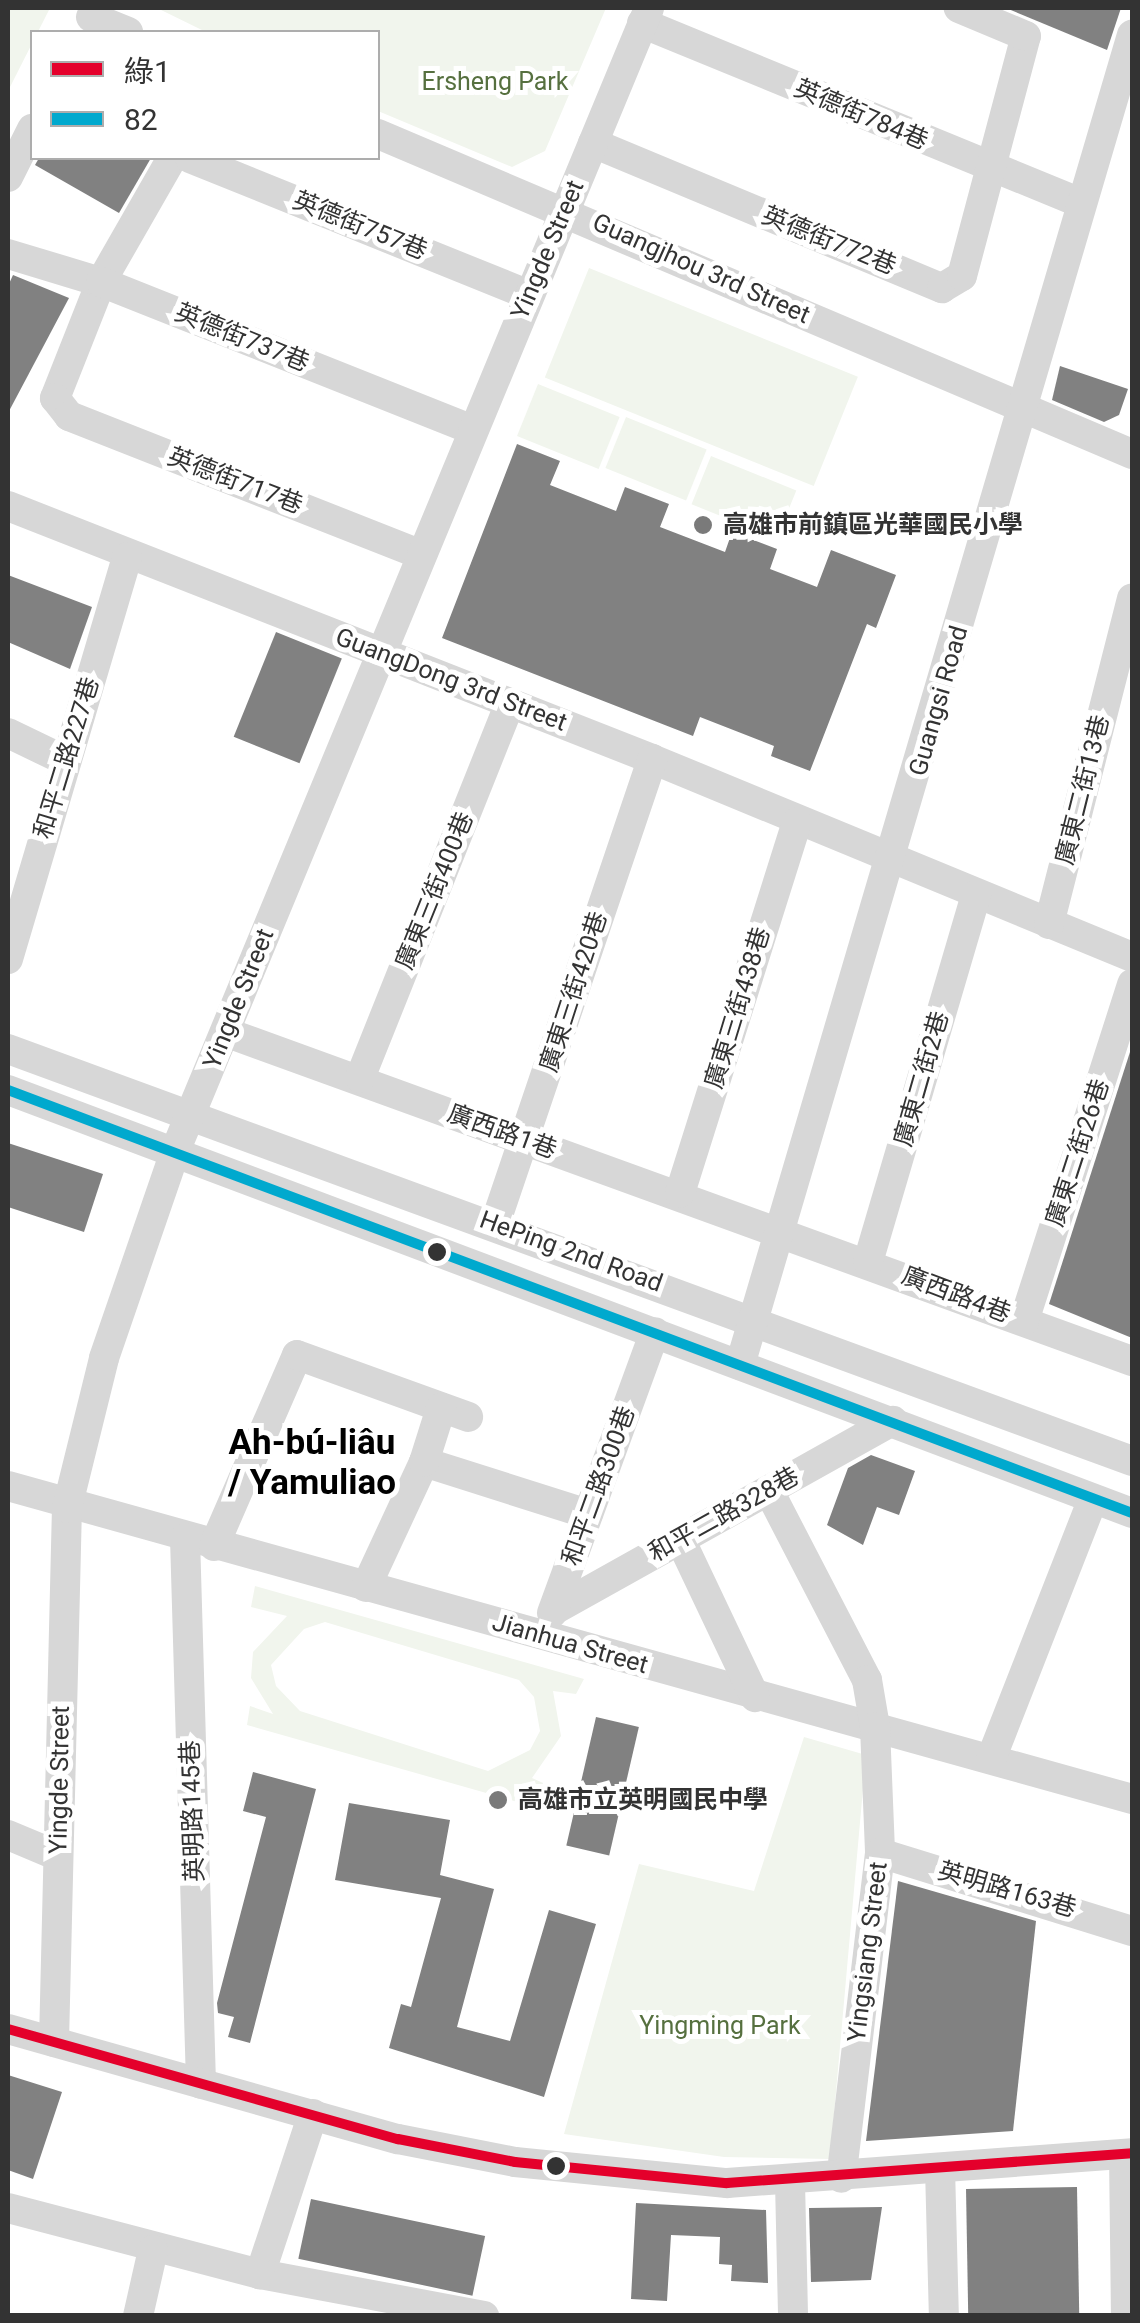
<!DOCTYPE html>
<meta charset="utf-8">
<style>
body{margin:0}
#map{position:relative;width:1140px;height:2323px;overflow:hidden;background:#fff;font-family:Roboto,"Noto Sans TC",sans-serif}
div>[style]{position:absolute}
[style*='--x']{left:calc(var(--x)*1px);top:calc(var(--y)*1px);width:calc(var(--w)*1px);rotate:calc(var(--a)*1deg)}
.green>*{inset:0;background:#f1f5ed;transform-origin:0 0}
.building>*{inset:0;background:#818181;transform-origin:0 0}
.minor>*{height:30px;margin:-15px;padding:0 15px;transform-origin:15px;border-radius:15px;background:#d7d7d7}
.bus-1>*{height:10px;margin:-5px;padding:0 5px;transform-origin:5px;border-radius:5px;background:#e4002b}
.bus-2>*{height:10px;margin:-5px;padding:0 5px;transform-origin:5px;border-radius:5px;background:#00a9ce}
.dots>*{width:28px;height:28px;translate:-50% -50%;box-sizing:border-box;border:5px solid #fff;border-radius:50%}
span{translate:-50% -50%;white-space:nowrap;text-align:center;line-height:1.15;-webkit-text-stroke:10px #fff;paint-order:stroke}
.park-label{font-size:25px;color:#56703f}
.street-label{font-size:25px;color:#333}
.poi-label{font-size:25px;color:#333;font-weight:700}
.left{translate:0 -50%;text-align:left}
.district-label{font-size:35px;color:#000;font-weight:700}
.frame{position:absolute;inset:0;border:10px solid #333;pointer-events:none}
.legend{position:absolute;left:30px;top:30px;width:350px;height:130px;box-sizing:border-box;background:#fff;border:2px solid #adadad;margin:0;padding:12px 18px;list-style:none;font-size:30px;color:#333}
.legend li{display:flex;align-items:center;gap:20px;height:50px}
.legend b{width:50px;border:2px solid #adadad}
</style>
<div id="map">
<div class="green">
<i style="clip-path:polygon(8px 8px,50px 8px,8px 91px)"></i>
<i style="clip-path:polygon(157px 8px,606px 8px,545px 151px,512px 167px,378px 111px,378px 32px,206px 32px)"></i>
<i style="left:589px;top:268px;width:290px;height:118px;rotate:22deg"></i>
<i style="left:538px;top:384px;width:88px;height:56px;rotate:22deg"></i>
<i style="left:626px;top:417px;width:87px;height:55px;rotate:22deg"></i>
<i style="left:711px;top:456px;width:92px;height:52px;rotate:22deg"></i>
<i style="clip-path:polygon(evenodd,255px 1586px,584px 1679px,576px 1694px,553px 1691px,561px 1736px,532px 1778px,552px 1787px,546px 1810px,247px 1725px,250px 1706px,273px 1714px,251px 1678px,253px 1652px,287px 1616px,251px 1607px,255px 1586px,325px 1622px,519px 1680px,534px 1697px,540px 1731px,530px 1750px,488px 1771px,300px 1711px,276px 1686px,271px 1665px,304px 1629px,325px 1622px)"></i>
<i style="clip-path:polygon(804px 1737px,866px 1755px,830px 2159px,724px 2157px,564px 2134px,639px 1864px,754px 1891px)"></i>
</div>
<div class="building">
<i style="clip-path:polygon(1006px 8px,1121px 8px,1107px 50px)"></i>
<i style="clip-path:polygon(39px 158px,151px 158px,119px 213px,35px 165px)"></i>
<i style="clip-path:polygon(13px 275px,69px 298px,8px 413px,8px 286px)"></i>
<i style="clip-path:polygon(1060px 366px,1128px 389px,1119px 415px,1104px 422px,1052px 400px)"></i>
<i style="clip-path:polygon(517px 444px,560px 461px,550px 485px,616px 511px,625px 487px,669px 504px,660px 527px,725px 552px,732px 532px,777px 549px,770px 569px,817px 587px,831px 550px,896px 575px,876px 628px,867px 624px,810px 771px,771px 756px,774px 746px,700px 717px,693px 736px,442px 638px)"></i>
<i style="clip-path:polygon(8px 575px,92px 607px,70px 669px,8px 642px)"></i>
<i style="left:276px;top:632px;width:71px;height:113px;rotate:22deg"></i>
<i style="clip-path:polygon(1130px 1052px,1132px 1052px,1132px 1338px,1049px 1304px)"></i>
<i style="clip-path:polygon(8px 1143px,103px 1174px,84px 1232px,8px 1207px)"></i>
<i style="clip-path:polygon(871px 1455px,915px 1471px,899px 1515px,877px 1507px,863px 1545px,827px 1525px,848px 1468px)"></i>
<i style="left:596px;top:1717px;width:44px;height:132px;rotate:13deg"></i>
<i style="clip-path:polygon(253px 1772px,316px 1789px,250px 2043px,228px 2037px,234px 2017px,218px 2013px,217px 2003px,266px 1817px,243px 1811px)"></i>
<i style="clip-path:polygon(349px 1803px,450px 1820px,440px 1875px,494px 1889px,457px 2027px,510px 2041px,549px 1910px,596px 1924px,544px 2097px,389px 2048px,401px 2004px,411px 2007px,441px 1898px,335px 1880px)"></i>
<i style="clip-path:polygon(898px 1881px,1036px 1921px,1013px 2131px,866px 2141px)"></i>
<i style="clip-path:polygon(8px 2075px,62px 2092px,33px 2179px,8px 2170px)"></i>
<i style="left:1077px;top:2187px;width:129px;height:111px;rotate:89deg"></i>
<i style="left:311px;top:2199px;width:178px;height:61px;rotate:12deg"></i>
<i style="clip-path:polygon(636px 2203px,766px 2210px,768px 2283px,731px 2281px,732px 2265px,719px 2264px,720px 2237px,671px 2235px,667px 2301px,631px 2299px)"></i>
<i style="clip-path:polygon(882px 2207px,871px 2280px,811px 2282px,809px 2208px)"></i>
</div>
<div class="minor">
<i style="--x:91;--y:17;--w:40;--a:22"></i>
<i style="--x:642;--y:23;--w:474;--a:22.3"></i>
<i style="--x:378;--y:134;--w:819;--a:23"></i>
<i style="--x:593;--y:143;--w:378;--a:22.6"></i>
<i style="--x:942;--y:288;--w:23;--a:-31"></i>
<i style="--x:962;--y:276;--w:248;--a:-75.1"></i>
<i style="--x:1026;--y:36;--w:73;--a:-157.3"></i>
<i style="--x:172;--y:158;--w:143;--a:119.8"></i>
<i style="--x:101;--y:282;--w:125;--a:111.6"></i>
<i style="--x:55;--y:398;--w:23;--a:52"></i>
<i style="--x:69;--y:416;--w:379;--a:21.5"></i>
<i style="--x:190;--y:158;--w:366;--a:22"></i>
<i style="--x:8;--y:177;--w:54;--a:-63.4"></i>
<i style="--x:8;--y:254;--w:97;--a:16.8"></i>
<i style="--x:101;--y:282;--w:400;--a:21.7"></i>
<i style="--x:8;--y:506;--w:692;--a:21.45"></i>
<i style="--x:652;--y:759;--w:519;--a:22.42"></i>
<i style="--x:8;--y:733;--w:64;--a:25.8"></i>
<i style="--x:1049;--y:924;--w:336;--a:-75.7"></i>
<i style="--x:8;--y:959;--w:419;--a:-73.5"></i>
<i style="--x:225;--y:1032;--w:965;--a:19.94"></i>
<i style="--x:8;--y:1049;--w:1197;--a:20.13"></i>
<i style="--x:360;--y:1078;--w:404;--a:-68.2"></i>
<i style="--x:8;--y:1090;--w:1201;--a:20.62"></i>
<i style="--x:680;--y:1193;--w:389;--a:-72.5"></i>
<i style="--x:495;--y:1224;--w:491;--a:-71.3"></i>
<i style="--x:868;--y:1262;--w:383;--a:-73.6"></i>
<i style="--x:1024;--y:1321;--w:354;--a:-72.2"></i>
<i style="--x:740;--y:1365;--w:1387;--a:-73.58"></i>
<i style="--x:424;--y:1462;--w:172;--a:17.6"></i>
<i style="--x:8;--y:1486;--w:1167;--a:15.56"></i>
<i style="--x:769;--y:1491;--w:213;--a:62.6"></i>
<i style="--x:867;--y:1680;--w:48;--a:80.3"></i>
<i style="--x:875;--y:1727;--w:126;--a:87.7"></i>
<i style="--x:880;--y:1853;--w:327;--a:96.8"></i>
<i style="--x:185;--y:1538;--w:546;--a:88.32"></i>
<i style="--x:680;--y:1539;--w:175;--a:64.6"></i>
<i style="--x:214;--y:1546;--w:208;--a:-66.5"></i>
<i style="--x:297;--y:1355;--w:182;--a:19.9"></i>
<i style="--x:366;--y:1587;--w:138;--a:-65.1"></i>
<i style="--x:424;--y:1462;--w:57;--a:-72.5"></i>
<i style="--x:556;--y:1609;--w:386;--a:-29.2"></i>
<i style="--x:552;--y:1613;--w:299;--a:-69.9"></i>
<i style="--x:991;--y:1759;--w:279;--a:-68.6"></i>
<i style="--x:8;--y:1835;--w:54;--a:22.8"></i>
<i style="--x:880;--y:1853;--w:264;--a:17.2"></i>
<i style="--x:8;--y:2029;--w:405;--a:15.8"></i>
<i style="--x:398;--y:2139;--w:119;--a:11.1"></i>
<i style="--x:515;--y:2162;--w:213;--a:5.7"></i>
<i style="--x:727;--y:2183;--w:406;--a:-4.2"></i>
<i style="--x:54;--y:2042;--w:534;--a:-88.61"></i>
<i style="--x:67;--y:1508;--w:154;--a:-76.1"></i>
<i style="--x:104;--y:1358;--w:221;--a:-71"></i>
<i style="--x:176;--y:1149;--w:1235;--a:-67.48"></i>
<i style="--x:313;--y:2114;--w:169;--a:108.3"></i>
<i style="--x:260;--y:2274;--w:228;--a:10.6"></i>
<i style="--x:1124;--y:2154;--w:162;--a:89.3"></i>
<i style="--x:940;--y:2168;--w:148;--a:88.5"></i>
<i style="--x:790;--y:2182;--w:134;--a:88.7"></i>
<i style="--x:8;--y:2208;--w:260;--a:14.7"></i>
<i style="--x:138;--y:2316;--w:68;--a:-77.2"></i>
</div>
<div class="bus-1">
<i style="--x:8;--y:2029;--w:405;--a:15.8"></i>
<i style="--x:398;--y:2139;--w:119;--a:11.1"></i>
<i style="--x:515;--y:2162;--w:213;--a:5.7"></i>
<i style="--x:727;--y:2183;--w:406;--a:-4.2"></i>
</div>
<div class="bus-2">
<i style="--x:8;--y:1090;--w:1201;--a:20.62"></i>
</div>
<div class="dots">
<i style="left:703px;top:525px;background:#7a7a7a"></i>
<i style="left:437px;top:1252px;background:#333"></i>
<i style="left:498px;top:1800px;background:#7a7a7a"></i>
<i style="left:556px;top:2166px;background:#333"></i>
</div>
<div class="park-label">
<span style="left:495px;top:82px">Ersheng Park</span>
<span style="left:720px;top:2026px">Yingming Park</span>
</div>
<div class="street-label">
<span style="left:861px;top:115px;rotate:23deg">英德街784巷</span>
<span style="left:360px;top:226px;rotate:22deg">英德街757巷</span>
<span style="left:829px;top:241px;rotate:22deg">英德街772巷</span>
<span style="left:548px;top:250px;rotate:-67deg">Yingde Street</span>
<span style="left:701px;top:269px;rotate:24deg">Guangjhou 3rd Street</span>
<span style="left:242px;top:338px;rotate:22deg">英德街737巷</span>
<span style="left:235px;top:481px;rotate:21deg">英德街717巷</span>
<span style="left:451px;top:680px;rotate:21deg">GuangDong 3rd Street</span>
<span style="left:939px;top:701px;rotate:-74deg">Guangsi Road</span>
<span style="left:67px;top:758px;rotate:-73deg">和平二路227巷</span>
<span style="left:1083px;top:790px;rotate:-76deg">廣東二街13巷</span>
<span style="left:435px;top:891px;rotate:-68deg">廣東三街400巷</span>
<span style="left:574px;top:992px;rotate:-72deg">廣東三街420巷</span>
<span style="left:239px;top:999px;rotate:-68deg">Yingde Street</span>
<span style="left:738px;top:1008px;rotate:-73deg">廣東三街438巷</span>
<span style="left:922px;top:1079px;rotate:-74deg">廣東二街2巷</span>
<span style="left:502px;top:1132px;rotate:20deg">廣西路1巷</span>
<span style="left:1078px;top:1153px;rotate:-72deg">廣東二街26巷</span>
<span style="left:571px;top:1252px;rotate:20deg">HePing 2nd Road</span>
<span style="left:956px;top:1295px;rotate:21deg">廣西路4巷</span>
<span style="left:599px;top:1486px;rotate:-70deg">和平二路300巷</span>
<span style="left:724px;top:1515px;rotate:-29deg">和平二路328巷</span>
<span style="left:570px;top:1644px;rotate:16deg">Jianhua Street</span>
<span style="left:60px;top:1780px;rotate:-89deg">Yingde Street</span>
<span style="left:193px;top:1811px;rotate:-92deg">英明路145巷</span>
<span style="left:1007px;top:1890px;rotate:16deg">英明路163巷</span>
<span style="left:868px;top:1952px;rotate:-83deg">Yingsiang Street</span>
</div>
<div class="poi-label">
<span class="left" style="left:723px;top:525px">高雄市前鎮區光華國民小學</span>
<span class="left" style="left:518px;top:1800px">高雄市立英明國民中學</span>
</div>
<div class="district-label">
<span style="left:312px;top:1463px">Ah-bú-liâu<br>/ Yamuliao</span>
</div>
<div class="frame"></div>
<ul class="legend">
<li><b style="height:12px;background:#e4002b"></b>綠1</li>
<li><b style="height:12px;background:#00a9ce"></b>82</li>
</ul>
</div>
